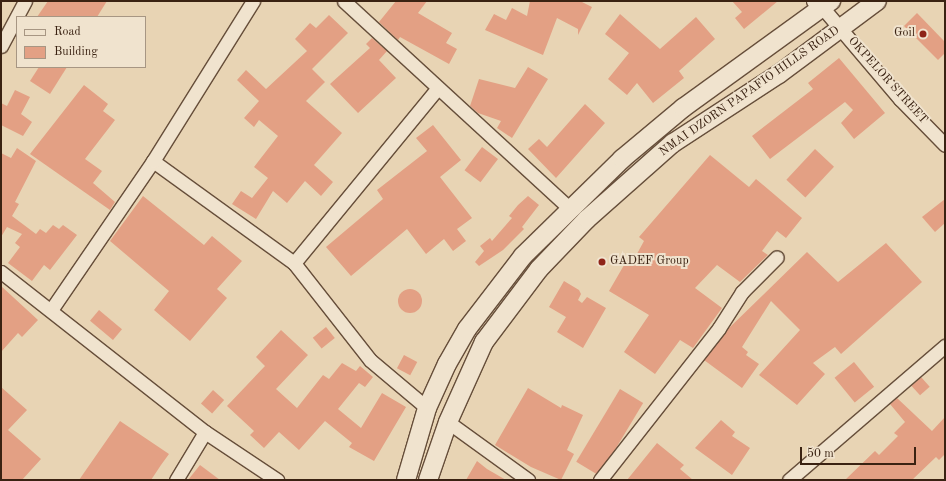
<!DOCTYPE html>
<style>
body{margin:0}
#map{position:relative;width:946px;height:481px;overflow:hidden;background:#e8d4b4;font-family:"Old Standard TT",serif}
div>[style]{position:absolute}
[style*='--x']{left:calc(var(--x)*1px);top:calc(var(--y)*1px);width:calc(var(--w)*1px);rotate:calc(var(--a)*1deg)}
.building>*{inset:0;background:#e3a084;transform-origin:0 0}
.round{border-radius:50%}
.roads{filter:drop-shadow(1px 0 #664e3a) drop-shadow(-1px 0 #664e3a) drop-shadow(0 1px #664e3a) drop-shadow(0 -1px #664e3a)}
.street>*{height:13px;margin:-6.5px;padding:0 6.5px;transform-origin:6.5px;border-radius:6.5px;background:#f0e3ce}
.secondary>*{height:18px;margin:-9px;padding:0 9px;transform-origin:9px;border-radius:9px;background:#f0e3ce}
.dots>*{width:11px;height:11px;translate:-50% -50%;box-sizing:border-box;border:2px solid #f0e3ce;border-radius:50%}
span{translate:-50% -50%;white-space:nowrap;text-align:center;line-height:1.15;-webkit-text-stroke:4px #f0e3ce;paint-order:stroke}
.poi-label{font-size:12px;color:#3a2212}
.right{translate:-100% -50%;text-align:right}
.left{translate:0 -50%;text-align:left}
.street-label{font-size:12px;color:#3a2212}
.frame{position:absolute;inset:0;border:2px solid #3a2212;pointer-events:none}
.legend{position:absolute;left:16px;top:16px;width:130px;height:52px;box-sizing:border-box;background:#f0e3ce;border:1px solid #a79683;margin:0;padding:5px 7px;list-style:none;font-size:12px;color:#3a2212}
.legend li{display:flex;align-items:center;gap:8px;height:20px}
.legend b{width:20px;border:1px solid #a79683}
.scale{position:absolute;left:800px;top:447px;width:116px;height:18px;box-sizing:border-box;border:2px solid #3a2212;border-top:0;padding-left:5px;font-size:12px;line-height:14px;white-space:nowrap;color:#3a2212;-webkit-text-stroke:3px #f0e3ce;paint-order:stroke}
</style>
<div id="map">
<div class="building">
<i style="clip-path:polygon(48px 1px,107px 1px,97px 17px,37px 17px)"></i>
<i style="clip-path:polygon(396px 1px,427px 1px,418px 13px,452px 33px,446px 43px,457px 49px,449px 64px,400px 37px,398px 40px,379px 22px)"></i>
<i style="clip-path:polygon(530px 1px,580px 1px,592px 7px,578px 35px,578px 29px,557px 18px,543px 55px,485px 30px,494px 14px,506px 20px,512px 8px,527px 16px)"></i>
<i style="clip-path:polygon(732px 1px,778px 1px,744px 29px,735px 18px,742px 12px)"></i>
<i style="clip-path:polygon(917px 13px,945px 42px,945px 53px,938px 60px,904px 26px)"></i>
<i style="clip-path:polygon(620px 14px,660px 49px,696px 17px,715px 39px,679px 71px,684px 78px,653px 103px,637px 83px,627px 95px,608px 79px,629px 53px,605px 34px)"></i>
<i style="clip-path:polygon(329px 15px,348px 33px,312px 69px,325px 82px,306px 101px,342px 133px,314px 165px,333px 182px,321px 196px,305px 181px,287px 203px,273px 191px,256px 219px,232px 204px,241px 191px,252px 198px,268px 178px,254px 167px,278px 136px,259px 120px,254px 127px,244px 118px,259px 101px,237px 80px,246px 70px,266px 89px,307px 51px,295px 39px,310px 23px,316px 28px)"></i>
<i style="clip-path:polygon(372px 38px,387px 51px,379px 60px,396px 78px,358px 113px,330px 84px,370px 48px,366px 44px)"></i>
<i style="clip-path:polygon(839px 58px,885px 113px,854px 139px,841px 123px,853px 110px,845px 102px,770px 159px,752px 136px,813px 89px,808px 83px)"></i>
<i style="clip-path:polygon(39px 67px,67px 67px,50px 94px,30px 81px)"></i>
<i style="clip-path:polygon(528px 67px,548px 79px,512px 138px,497px 128px,501px 121px,478px 113px,470px 106px,479px 79px,515px 88px)"></i>
<i style="clip-path:polygon(84px 85px,108px 104px,103px 111px,115px 120px,85px 159px,102px 171px,93px 183px,115px 202px,110px 210px,30px 154px)"></i>
<i style="clip-path:polygon(15px 90px,30px 97px,21px 114px,32px 122px,23px 136px,1px 125px,1px 103px,7px 106px)"></i>
<i style="clip-path:polygon(585px 104px,605px 123px,556px 178px,528px 149px,539px 139px,547px 147px)"></i>
<i style="clip-path:polygon(433px 125px,461px 160px,440px 177px,472px 218px,457px 229px,466px 241px,453px 251px,444px 239px,426px 254px,407px 229px,351px 276px,326px 247px,383px 199px,377px 190px,427px 151px,416px 138px)"></i>
<i style="left:482px;top:147px;width:20px;height:29px;rotate:37deg"></i>
<i style="clip-path:polygon(17px 148px,36px 161px,15px 202px,19px 204px,12px 216px,36px 234px,40px 229px,46px 233px,53px 225px,59px 229px,63px 225px,77px 235px,50px 270px,44px 265px,32px 281px,8px 263px,20px 247px,15px 243px,22px 234px,7px 227px,1px 237px,1px 153px,11px 158px)"></i>
<i style="left:815px;top:149px;width:26px;height:42px;rotate:43deg"></i>
<i style="clip-path:polygon(710px 155px,749px 187px,756px 179px,802px 218px,786px 238px,777px 231px,762px 251px,768px 255px,740px 282px,717px 265px,695px 288px,722px 308px,693px 348px,680px 340px,655px 374px,624px 352px,649px 315px,609px 291px,627px 260px,632px 263px,644px 241px,639px 237px)"></i>
<i style="clip-path:polygon(143px 196px,204px 245px,212px 236px,242px 261px,217px 289px,227px 298px,190px 341px,154px 310px,169px 291px,110px 241px)"></i>
<i style="clip-path:polygon(528px 196px,539px 205px,522px 227px,524px 229px,503px 250px,479px 266px,475px 262px,484px 251px,480px 246px,490px 238px,492px 241px,512px 218px,509px 216px,518px 205px)"></i>
<i style="clip-path:polygon(945px 199px,945px 223px,935px 232px,922px 217px)"></i>
<i style="clip-path:polygon(886px 243px,922px 282px,841px 354px,835px 347px,813px 363px,825px 374px,797px 405px,759px 375px,800px 330px,771px 301px,742px 347px,748px 352px,746px 355px,759px 364px,742px 388px,704px 360px,727px 330px,807px 252px,838px 282px)"></i>
<i style="clip-path:polygon(564px 281px,579px 290px,581px 294px,578px 300px,582px 303px,587px 297px,606px 308px,583px 348px,557px 332px,566px 317px,549px 307px)"></i>
<i style="clip-path:polygon(1px 286px,38px 320px,22px 337px,18px 333px,1px 352px)"></i>
<i class="round" style="left:398px;top:289px;width:24px;height:24px"></i>
<i style="left:99px;top:310px;width:30px;height:14px;rotate:40deg"></i>
<i style="left:326px;top:327px;width:14px;height:17px;rotate:51deg"></i>
<i style="clip-path:polygon(281px 330px,308px 355px,276px 389px,297px 408px,323px 375px,329px 379px,342px 363px,356px 371px,360px 366px,373px 377px,365px 387px,359px 383px,338px 409px,361px 428px,382px 393px,406px 407px,374px 461px,349px 447px,352px 443px,325px 421px,299px 450px,279px 432px,264px 448px,250px 435px,254px 431px,227px 406px,265px 366px,256px 357px)"></i>
<i style="left:404px;top:355px;width:15px;height:15px;rotate:28deg"></i>
<i style="left:854px;top:362px;width:32px;height:25px;rotate:51deg"></i>
<i style="left:921px;top:377px;width:13px;height:13px;rotate:48deg"></i>
<i style="clip-path:polygon(1px 387px,27px 410px,8px 430px,41px 459px,22px 480px,1px 480px)"></i>
<i style="clip-path:polygon(528px 388px,561px 408px,562px 405px,583px 415px,567px 450px,574px 454px,561px 480px,531px 467px,495px 445px)"></i>
<i style="left:620px;top:389px;width:27px;height:85px;rotate:31deg"></i>
<i style="left:213px;top:390px;width:15px;height:18px;rotate:42deg"></i>
<i style="clip-path:polygon(897px 398px,932px 431px,945px 417px,945px 454px,939px 460px,936px 457px,912px 480px,845px 480px,875px 451px,879px 455px,898px 436px,894px 433px,905px 422px,890px 404px)"></i>
<i style="clip-path:polygon(721px 420px,735px 432px,732px 436px,750px 448px,732px 475px,695px 448px)"></i>
<i style="clip-path:polygon(120px 421px,169px 454px,161px 465px,151px 480px,79px 480px)"></i>
<i style="clip-path:polygon(657px 443px,684px 465px,680px 469px,693px 480px,627px 480px)"></i>
<i style="clip-path:polygon(477px 461px,487px 469px,506px 480px,466px 480px)"></i>
<i style="clip-path:polygon(200px 465px,220px 480px,188px 480px)"></i>
</div>
<div class="roads">
<div class="street">
<i style="--x:344;--y:1;--w:309;--a:42.6"></i>
<i style="--x:813;--y:1;--w:11;--a:34"></i>
<i style="--x:822;--y:7;--w:121;--a:49.7"></i>
<i style="--x:900;--y:99;--w:64;--a:45.6"></i>
<i style="--x:1;--y:46;--w:51;--a:-61.9"></i>
<i style="--x:153;--y:161;--w:174;--a:35.9"></i>
<i style="--x:294;--y:263;--w:123;--a:51.9"></i>
<i style="--x:370;--y:360;--w:75;--a:40.1"></i>
<i style="--x:294;--y:263;--w:225;--a:-50.6"></i>
<i style="--x:1;--y:272;--w:259;--a:38.1"></i>
<i style="--x:205;--y:432;--w:87;--a:33.7"></i>
<i style="--x:51;--y:310;--w:181;--a:-55.6"></i>
<i style="--x:153;--y:161;--w:189;--a:-58"></i>
<i style="--x:448;--y:422;--w:99;--a:35.9"></i>
<i style="--x:176;--y:480;--w:56;--a:-58.9"></i>
<i style="--x:600;--y:480;--w:193;--a:-51.9"></i>
<i style="--x:719;--y:328;--w:43;--a:-57.4"></i>
<i style="--x:742;--y:292;--w:49;--a:-45"></i>
<i style="--x:789;--y:480;--w:206;--a:-40.7"></i>
</div>
<div class="secondary">
<i style="--x:406;--y:480;--w:75;--a:-73.7"></i>
<i style="--x:427;--y:408;--w:48;--a:-65.6"></i>
<i style="--x:447;--y:364;--w:40;--a:-60.3"></i>
<i style="--x:467;--y:329;--w:92;--a:-52.5"></i>
<i style="--x:523;--y:256;--w:139;--a:-44.4"></i>
<i style="--x:622;--y:159;--w:80;--a:-39.9"></i>
<i style="--x:683;--y:108;--w:183;--a:-35.9"></i>
<i style="--x:428;--y:480;--w:61;--a:-71"></i>
<i style="--x:448;--y:422;--w:88;--a:-65.8"></i>
<i style="--x:484;--y:342;--w:91;--a:-53"></i>
<i style="--x:539;--y:269;--w:69;--a:-46.2"></i>
<i style="--x:587;--y:219;--w:115;--a:-41.5"></i>
<i style="--x:673;--y:143;--w:126;--a:-33.1"></i>
<i style="--x:779;--y:74;--w:122;--a:-36.7"></i>
</div>
</div>
<div class="dots">
<i style="left:923px;top:34px;background:#8f2418"></i>
<i style="left:602px;top:262px;background:#8f2418"></i>
</div>
<div class="poi-label">
<span class="right" style="left:915px;top:34px">Goil</span>
<span class="left" style="left:610px;top:262px">GADEF Group</span>
</div>
<div class="street-label">
<span style="left:887px;top:81px;rotate:48deg">OKPELOR STREET</span>
<span style="left:750px;top:92px;rotate:-35deg">NMAI DZORN PAPAFIO HILLS ROAD</span>
</div>
<div class="frame"></div>
<ul class="legend">
<li><b style="height:5px;background:#f0e3ce"></b>Road</li>
<li><b style="height:11px;background:#e3a084"></b>Building</li>
</ul>
<div class="scale">50 m</div>
</div>
